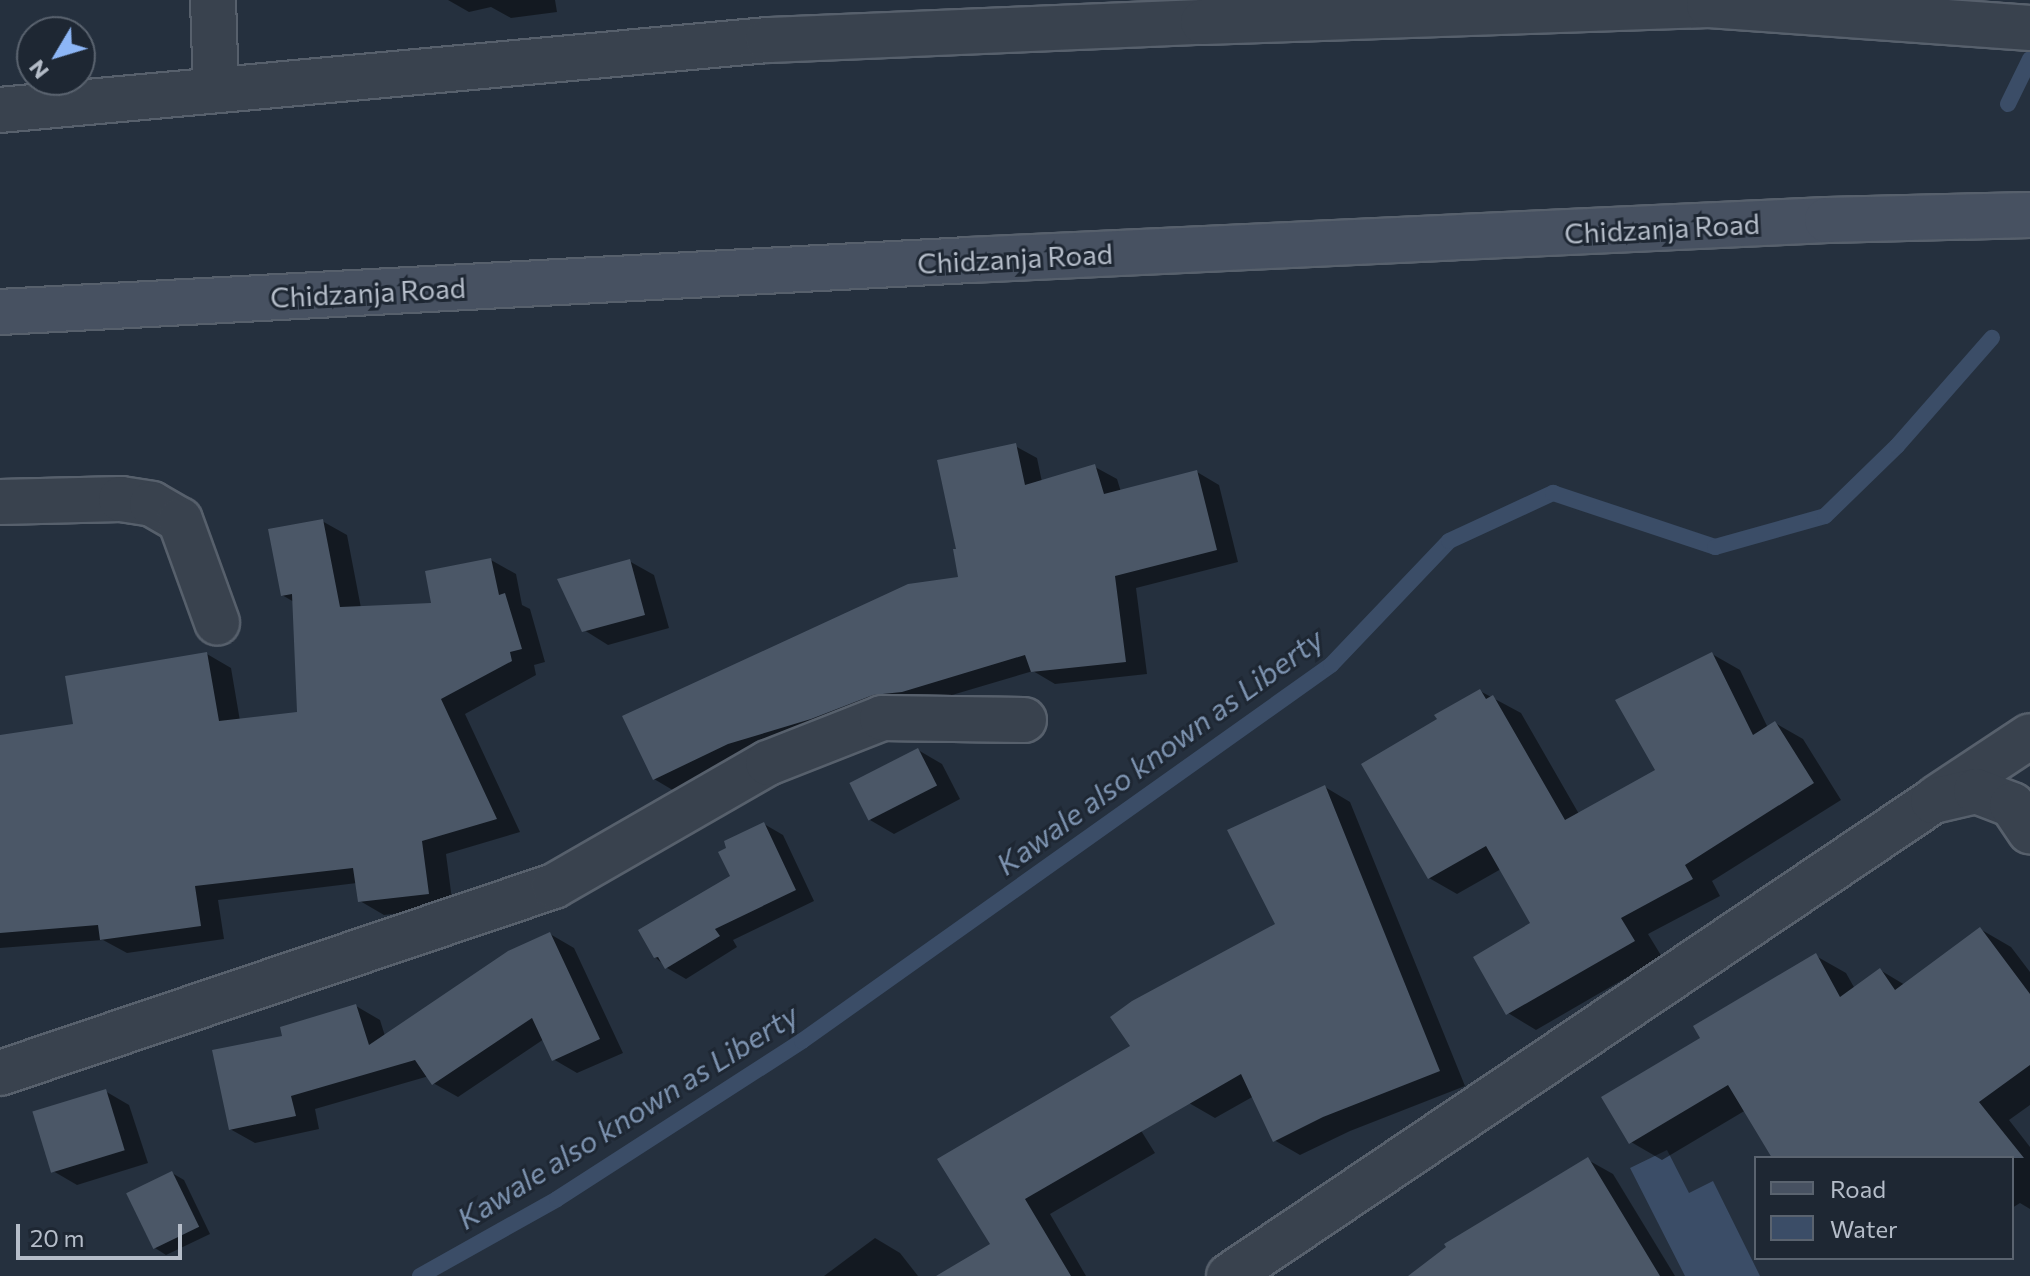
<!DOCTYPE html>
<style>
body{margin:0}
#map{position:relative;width:2030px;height:1276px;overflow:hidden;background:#25303e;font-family:Commissioner,sans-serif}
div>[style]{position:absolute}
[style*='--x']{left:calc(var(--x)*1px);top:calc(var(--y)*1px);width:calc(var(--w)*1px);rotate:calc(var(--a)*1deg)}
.water>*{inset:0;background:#3b4d67}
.shadow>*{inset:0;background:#0007}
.stream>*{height:16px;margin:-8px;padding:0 8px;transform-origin:8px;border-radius:8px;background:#3b4d67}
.building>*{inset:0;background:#4b5767;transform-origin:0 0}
.roads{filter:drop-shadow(2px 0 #57606c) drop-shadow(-2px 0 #57606c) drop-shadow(0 2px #57606c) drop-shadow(0 -2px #57606c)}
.street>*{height:44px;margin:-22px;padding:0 22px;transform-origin:22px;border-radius:22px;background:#39424e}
.secondary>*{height:44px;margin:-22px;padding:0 22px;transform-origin:22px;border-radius:22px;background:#475161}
span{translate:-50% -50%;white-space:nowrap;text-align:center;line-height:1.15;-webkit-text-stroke:6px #1e2733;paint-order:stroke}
.street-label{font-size:28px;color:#b5bdc9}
.water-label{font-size:30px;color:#7d93b0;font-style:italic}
.legend{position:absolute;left:1754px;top:1156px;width:260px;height:104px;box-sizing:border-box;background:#1e2733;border:2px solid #5a636f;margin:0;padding:10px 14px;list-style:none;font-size:24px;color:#b5bdc9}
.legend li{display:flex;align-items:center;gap:16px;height:40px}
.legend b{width:40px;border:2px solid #5a636f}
.north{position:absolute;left:16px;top:16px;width:80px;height:80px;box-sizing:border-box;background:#1e2733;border:2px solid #5a636f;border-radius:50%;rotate:232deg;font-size:22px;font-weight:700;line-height:32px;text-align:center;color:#b5bdc9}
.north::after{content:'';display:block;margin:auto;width:28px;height:36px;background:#8db6f6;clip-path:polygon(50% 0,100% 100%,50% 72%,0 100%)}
.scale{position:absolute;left:16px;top:1224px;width:166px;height:36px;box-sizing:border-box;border:4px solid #b5bdc9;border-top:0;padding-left:10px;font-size:24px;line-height:28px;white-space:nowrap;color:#b5bdc9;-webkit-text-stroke:6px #1e2733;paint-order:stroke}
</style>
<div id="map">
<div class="water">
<i style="clip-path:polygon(1667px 1150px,1689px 1193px,1713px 1181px,1760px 1276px,1685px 1276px,1630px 1168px)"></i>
</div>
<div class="shadow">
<i style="clip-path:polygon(448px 0,555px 0,557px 12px,511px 18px,491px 7px,469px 12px)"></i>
<i style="clip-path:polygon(1015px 446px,1037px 458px,1042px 482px,1095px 467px,1117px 479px,1121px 492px,1197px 472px,1219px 485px,1238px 562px,1136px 588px,1147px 674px,1055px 684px,1033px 671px,925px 703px,676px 792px,654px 779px,961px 578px)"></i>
<i style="clip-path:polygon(322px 521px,347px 535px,361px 608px,434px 605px,491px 560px,516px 574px,522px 605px,530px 609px,545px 662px,534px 665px,536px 675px,465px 714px,520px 832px,446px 854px,453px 907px,384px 915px,360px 901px,357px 883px,218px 900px,224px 939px,127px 953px,103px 940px,0 948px,0 737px,75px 726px,207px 654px,231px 668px,240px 721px,299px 714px,294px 602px,282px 595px)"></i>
<i style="clip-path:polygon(629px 561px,654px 575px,669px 628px,608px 645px,584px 630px)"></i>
<i style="clip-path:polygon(1712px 654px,1740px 670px,1768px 728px,1775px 723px,1803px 739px,1841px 800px,1712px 881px,1720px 896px,1648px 934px,1662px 957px,1536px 1030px,1508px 1013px,1533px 924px,1501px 869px,1457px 894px,1429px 878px,1440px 720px,1480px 691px,1521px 713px,1579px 814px,1658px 770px)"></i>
<i style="clip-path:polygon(918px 750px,942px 764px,960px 799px,894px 834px,870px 820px)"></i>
<i style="clip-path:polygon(1325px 787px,1350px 802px,1465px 1086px,1350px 1131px,1300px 1155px,1274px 1140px,1254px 1096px,1215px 1118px,1189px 1103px,1135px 1121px,1155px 1153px,1050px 1214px,1086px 1276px,940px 1276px,993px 1245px,940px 1159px,1133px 1047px,1278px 925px)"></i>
<i style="clip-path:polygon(764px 824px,783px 835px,814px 901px,733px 940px,737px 947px,686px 979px,667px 968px,655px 957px,732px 877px)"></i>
<i style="clip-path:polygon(1980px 929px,2011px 947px,2030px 972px,2030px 1105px,2009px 1120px,2030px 1147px,2030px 1209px,2020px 1203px,2012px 1208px,2012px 1158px,1775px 1158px,1746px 1110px,1662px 1160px,1631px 1142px,1703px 1038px,1816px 956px,1846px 973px,1855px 989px,1880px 970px,1905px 985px)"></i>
<i style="clip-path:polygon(550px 934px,574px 948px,623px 1053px,577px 1073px,553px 1059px,544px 1039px,458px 1097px,433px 1083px,429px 1076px,315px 1109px,319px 1129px,255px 1143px,230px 1129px,285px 1037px,356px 1006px,380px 1020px,385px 1036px)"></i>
<i style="clip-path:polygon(105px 1091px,129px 1105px,148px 1163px,77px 1185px,53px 1171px)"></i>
<i style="clip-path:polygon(1588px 1160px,1613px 1174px,1675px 1276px,1411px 1276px)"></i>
<i style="clip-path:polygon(172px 1173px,184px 1180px,210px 1234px,166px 1255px,155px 1248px)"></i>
<i style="clip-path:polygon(875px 1238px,900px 1253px,918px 1276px,824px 1276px)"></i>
</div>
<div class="stream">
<i style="--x:2008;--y:104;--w:50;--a:-63.9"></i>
<i style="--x:420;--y:1276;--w:157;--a:-29.3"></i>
<i style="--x:557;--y:1199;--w:292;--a:-32.8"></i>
<i style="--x:802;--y:1041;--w:649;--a:-35.4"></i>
<i style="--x:1331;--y:665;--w:171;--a:-46.4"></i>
<i style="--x:1449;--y:541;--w:115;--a:-24.8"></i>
<i style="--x:1553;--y:493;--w:171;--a:18.4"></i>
<i style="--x:1715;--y:547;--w:114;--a:-15.7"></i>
<i style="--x:1825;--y:516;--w:100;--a:-44.2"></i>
<i style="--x:1897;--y:446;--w:144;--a:-48.7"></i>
</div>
<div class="building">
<i style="clip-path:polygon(1016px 443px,1025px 485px,1095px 464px,1104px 494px,1197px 470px,1217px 550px,1115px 576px,1126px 662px,1031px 672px,1025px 655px,902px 692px,873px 695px,811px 719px,728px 744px,653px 780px,622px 716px,908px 584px,958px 577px,953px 549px,956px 549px,937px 460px)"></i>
<i style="clip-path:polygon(323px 519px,340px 607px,431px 603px,425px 571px,491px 558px,499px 595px,505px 593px,522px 649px,510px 652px,512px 661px,441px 699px,497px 819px,422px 841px,429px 894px,358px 902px,353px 868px,195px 886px,201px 926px,100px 940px,98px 925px,0 933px,0 735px,73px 724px,65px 676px,207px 652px,219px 721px,297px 712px,292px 594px,281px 596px,268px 529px)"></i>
<i style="clip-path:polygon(630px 559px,645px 615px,582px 632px,557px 579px)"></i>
<i style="clip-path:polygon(1712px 652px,1753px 735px,1775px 721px,1814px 783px,1685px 865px,1693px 879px,1621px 918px,1635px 941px,1506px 1015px,1473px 957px,1530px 923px,1486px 846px,1428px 879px,1361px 764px,1437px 719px,1434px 715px,1480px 689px,1486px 699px,1493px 695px,1565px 820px,1655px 770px,1615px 700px)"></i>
<i style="left:918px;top:748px;width:42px;height:77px;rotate:63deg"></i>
<i style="clip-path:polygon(1325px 785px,1440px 1071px,1323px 1117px,1273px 1142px,1241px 1074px,1025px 1199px,1071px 1276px,936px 1276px,990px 1244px,937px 1159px,1130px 1046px,1110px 1017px,1132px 1001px,1275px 924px,1227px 830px)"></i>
<i style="clip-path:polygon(764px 822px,796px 890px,715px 929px,720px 936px,665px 969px,658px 957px,654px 958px,638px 930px,730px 876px,718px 852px,726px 848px,724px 841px)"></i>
<i style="clip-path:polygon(1980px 927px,2030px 994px,2030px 1065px,1979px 1102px,2024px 1158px,1772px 1158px,1728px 1085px,1629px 1144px,1601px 1097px,1700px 1038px,1693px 1026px,1816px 953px,1840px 997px,1880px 968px,1895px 990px)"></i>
<i style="clip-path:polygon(550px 932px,600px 1039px,552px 1061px,532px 1018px,432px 1085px,415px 1060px,291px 1096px,296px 1116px,229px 1130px,212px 1050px,282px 1036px,280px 1027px,356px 1004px,369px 1045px,508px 951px)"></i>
<i style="left:106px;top:1089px;width:64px;height:77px;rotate:73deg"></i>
<i style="clip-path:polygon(1588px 1157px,1660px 1276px,1408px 1276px,1446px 1247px,1444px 1244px)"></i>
<i style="left:172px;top:1171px;width:62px;height:51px;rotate:64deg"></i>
</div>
<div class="roads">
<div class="street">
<i style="--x:213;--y:0;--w:89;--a:88.1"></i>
<i style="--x:0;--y:110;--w:771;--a:-5.21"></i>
<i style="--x:768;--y:40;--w:435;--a:-2.4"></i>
<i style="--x:1203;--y:22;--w:506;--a:-1.92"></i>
<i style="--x:1709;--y:5;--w:322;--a:4.1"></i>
<i style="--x:0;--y:502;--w:121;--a:-1.4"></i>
<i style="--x:121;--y:499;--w:31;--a:9"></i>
<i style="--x:152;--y:504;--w:32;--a:30"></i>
<i style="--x:180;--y:520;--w:109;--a:70.1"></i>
<i style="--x:1938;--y:797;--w:110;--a:-33.5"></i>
<i style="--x:0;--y:1073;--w:585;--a:-18.65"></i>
<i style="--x:554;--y:886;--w:247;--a:-29.9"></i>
<i style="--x:768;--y:763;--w:123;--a:-21.5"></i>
<i style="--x:882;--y:718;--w:142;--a:0.8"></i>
<i style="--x:1229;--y:1276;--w:849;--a:-34.01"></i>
<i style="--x:1933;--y:801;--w:44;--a:-13.1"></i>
<i style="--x:1976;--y:791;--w:39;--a:21"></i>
<i style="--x:2012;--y:805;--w:32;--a:56"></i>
</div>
<div class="secondary">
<i style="--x:0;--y:312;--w:970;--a:-3.07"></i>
<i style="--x:969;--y:260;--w:859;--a:-2.67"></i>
<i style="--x:1827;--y:220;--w:203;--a:-1.4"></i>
</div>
</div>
<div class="street-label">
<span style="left:1662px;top:228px;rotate:-3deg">Chidzanja Road</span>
<span style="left:1015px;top:258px;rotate:-3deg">Chidzanja Road</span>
<span style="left:368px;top:292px;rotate:-3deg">Chidzanja Road</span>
</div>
<div class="water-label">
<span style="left:1159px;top:751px;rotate:-36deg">Kawale also known as Liberty</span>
<span style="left:627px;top:1116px;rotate:-32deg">Kawale also known as Liberty</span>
</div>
<ul class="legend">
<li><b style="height:10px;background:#475161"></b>Road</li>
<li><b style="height:22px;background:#3b4d67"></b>Water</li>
</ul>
<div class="north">N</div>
<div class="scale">20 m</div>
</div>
